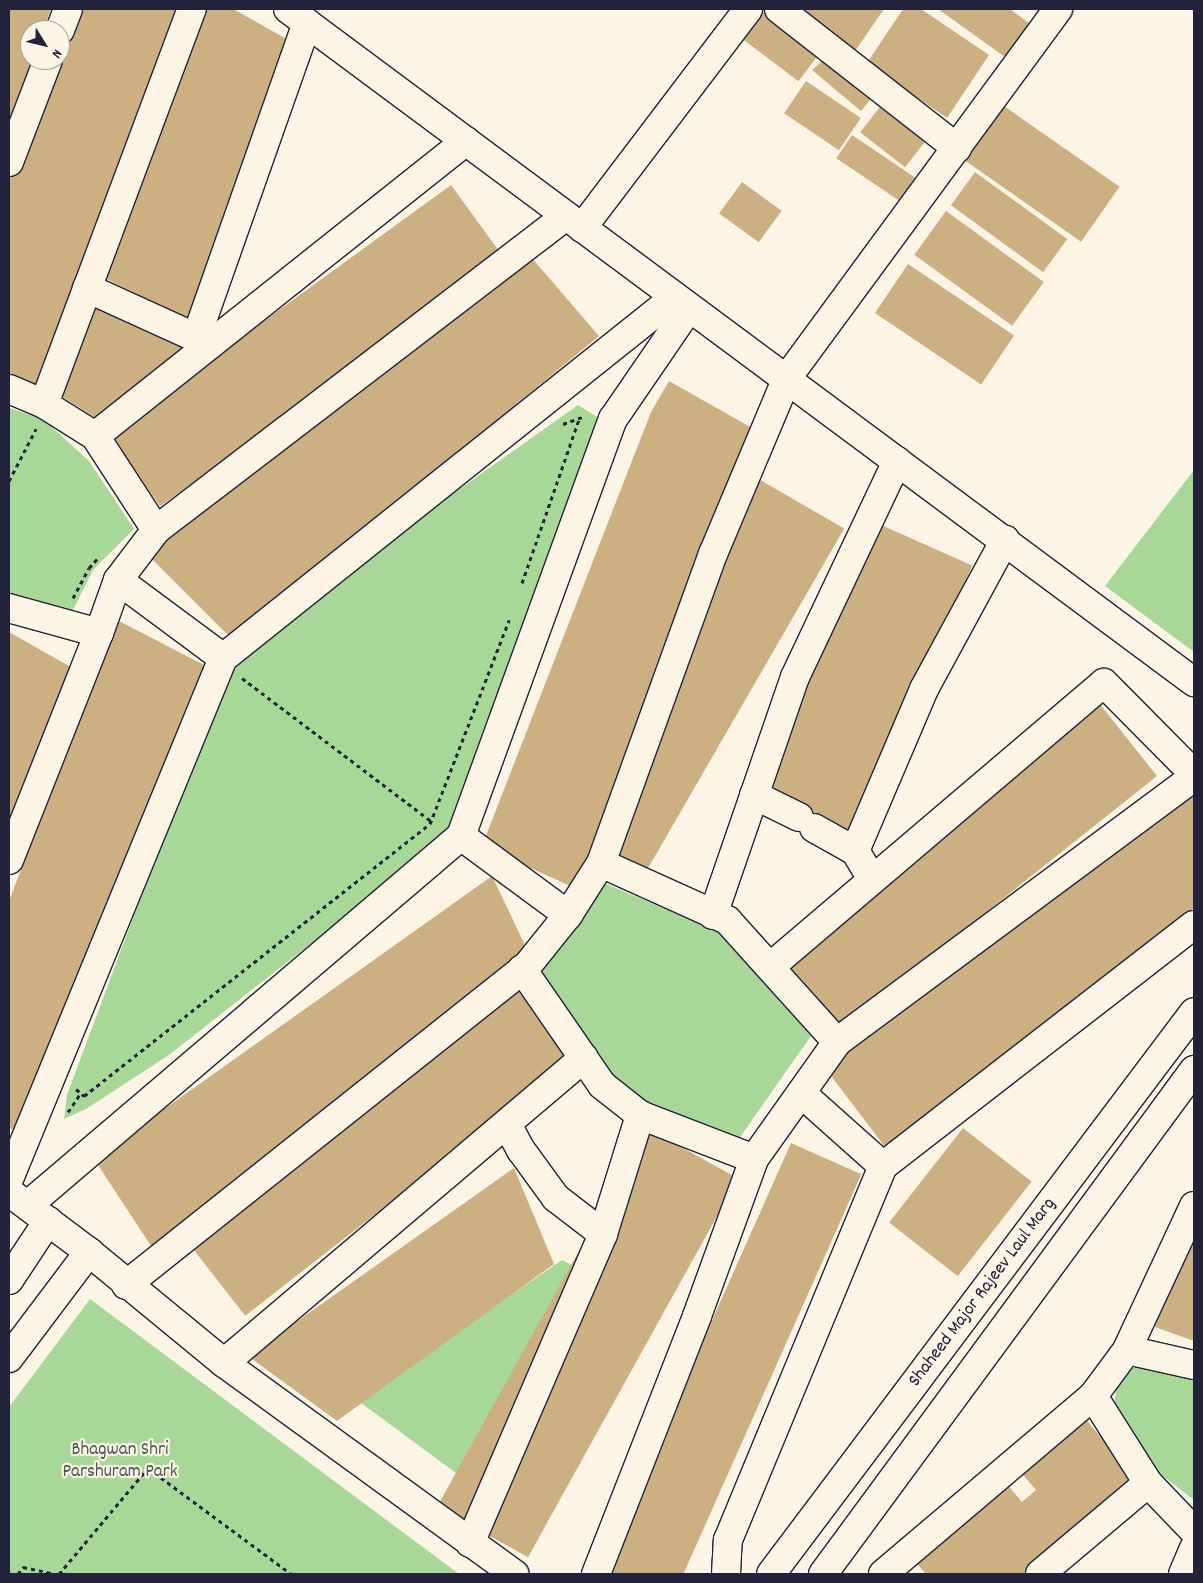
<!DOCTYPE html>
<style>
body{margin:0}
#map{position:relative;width:1203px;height:1583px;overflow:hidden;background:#fcf5e5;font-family:Dekko,sans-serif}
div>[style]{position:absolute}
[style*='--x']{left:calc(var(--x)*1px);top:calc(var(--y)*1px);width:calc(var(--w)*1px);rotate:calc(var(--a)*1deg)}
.green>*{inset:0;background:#a8d898}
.building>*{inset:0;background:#cdb082;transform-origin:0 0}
.path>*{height:3px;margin-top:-1.5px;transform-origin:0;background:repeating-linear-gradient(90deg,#22223b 0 4px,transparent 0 8px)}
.roads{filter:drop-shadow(1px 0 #22223b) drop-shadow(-1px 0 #22223b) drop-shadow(0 1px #22223b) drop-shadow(0 -1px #22223b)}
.minor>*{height:28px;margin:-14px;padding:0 14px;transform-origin:14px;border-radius:14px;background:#fcf5e5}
span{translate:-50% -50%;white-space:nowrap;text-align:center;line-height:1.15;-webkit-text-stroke:4.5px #fcf5e5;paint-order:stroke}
.street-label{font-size:19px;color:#22223b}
.park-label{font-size:19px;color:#4a5957}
.frame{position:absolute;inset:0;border:10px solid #22223b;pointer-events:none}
.north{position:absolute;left:20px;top:20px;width:50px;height:50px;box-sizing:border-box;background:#fcf5e5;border:1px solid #a5a1a1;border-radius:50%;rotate:126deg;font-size:14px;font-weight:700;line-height:20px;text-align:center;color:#22223b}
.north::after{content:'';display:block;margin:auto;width:18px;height:22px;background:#22223b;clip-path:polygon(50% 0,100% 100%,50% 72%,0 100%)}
</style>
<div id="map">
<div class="green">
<i style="clip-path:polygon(578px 405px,597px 417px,566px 520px,450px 834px,169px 1055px,86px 1109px,64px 1119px,67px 1095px,227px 665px,351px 566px)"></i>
<i style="clip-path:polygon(9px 408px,43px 419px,89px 461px,134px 529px,93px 570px,71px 614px,9px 596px)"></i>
<i style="clip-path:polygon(1194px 470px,1194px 652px,1105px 586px)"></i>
<i style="clip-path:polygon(604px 883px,722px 933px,811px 1036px,738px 1140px,647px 1105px,606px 1077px,538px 971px)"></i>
<i style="clip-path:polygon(562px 1260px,580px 1269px,483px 1483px,475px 1487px,357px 1400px)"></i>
<i style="clip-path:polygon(90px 1299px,459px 1574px,9px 1574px,9px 1407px)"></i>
<i style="clip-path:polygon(1151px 1363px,1194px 1374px,1194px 1500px,1125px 1447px,1113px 1410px,1119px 1372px)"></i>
</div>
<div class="building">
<i style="clip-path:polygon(9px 9px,51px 9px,43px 30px,30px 30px,32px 60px,9px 120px)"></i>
<i style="clip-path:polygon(73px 9px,184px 9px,35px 394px,9px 383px,9px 175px,60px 60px,60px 42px)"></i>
<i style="clip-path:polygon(196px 9px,233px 9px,292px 42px,195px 323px,106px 279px)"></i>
<i style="left:764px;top:9px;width:71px;height:37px;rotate:37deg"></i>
<i style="clip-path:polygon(792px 9px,884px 9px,855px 51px)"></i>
<i style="clip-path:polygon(903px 9px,921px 9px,989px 55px,947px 118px,867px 63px)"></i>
<i style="clip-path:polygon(938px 9px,1010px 9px,1029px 23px,1005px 57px)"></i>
<i style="clip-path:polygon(827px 57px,875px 94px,861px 111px,812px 70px)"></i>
<i style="left:806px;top:81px;width:66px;height:39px;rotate:34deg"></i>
<i style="left:883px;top:103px;width:57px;height:37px;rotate:38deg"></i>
<i style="left:1004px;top:106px;width:141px;height:67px;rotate:35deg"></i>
<i style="left:852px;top:135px;width:76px;height:28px;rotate:34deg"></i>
<i style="left:975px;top:172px;width:114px;height:41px;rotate:36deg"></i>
<i style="left:742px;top:182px;width:49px;height:39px;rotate:36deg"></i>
<i style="left:451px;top:185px;width:89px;height:424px;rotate:54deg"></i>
<i style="left:946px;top:211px;width:121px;height:54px;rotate:36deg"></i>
<i style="clip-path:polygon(531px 257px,599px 336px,232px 639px,147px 554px)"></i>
<i style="left:908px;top:264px;width:128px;height:59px;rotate:34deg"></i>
<i style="clip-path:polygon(90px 305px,183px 348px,99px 420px,50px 389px)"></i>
<i style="clip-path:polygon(669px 381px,759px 432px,579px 890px,482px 846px,651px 412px)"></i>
<i style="left:755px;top:477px;width:103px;height:410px;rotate:30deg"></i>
<i style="left:879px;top:524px;width:102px;height:296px;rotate:24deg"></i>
<i style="clip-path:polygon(117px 620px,204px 665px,23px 1134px,9px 1128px,9px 901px)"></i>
<i style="clip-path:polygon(9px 632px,76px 670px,9px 840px)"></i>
<i style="clip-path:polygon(1095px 698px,1157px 776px,837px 1031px,785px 963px)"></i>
<i style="clip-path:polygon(1194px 795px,1194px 908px,885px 1147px,825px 1068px)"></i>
<i style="clip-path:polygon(492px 876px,526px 947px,153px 1249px,94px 1159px)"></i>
<i style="left:515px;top:987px;width:93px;height:415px;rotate:52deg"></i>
<i style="left:647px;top:1128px;width:104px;height:433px;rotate:29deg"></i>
<i style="left:963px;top:1128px;width:87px;height:120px;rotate:38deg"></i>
<i style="left:791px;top:1143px;width:77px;height:466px;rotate:24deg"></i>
<i style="clip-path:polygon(514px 1168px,554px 1264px,337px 1421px,248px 1356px)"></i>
<i style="clip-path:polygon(1194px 1234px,1194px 1341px,1152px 1326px)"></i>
<i style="clip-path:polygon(1082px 1415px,1139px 1482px,1031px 1574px,926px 1574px,914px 1560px,1005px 1482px,1022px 1502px,1036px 1490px,1019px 1470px)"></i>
</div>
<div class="path">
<i style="--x:563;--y:424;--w:23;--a:-20"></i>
<i style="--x:9;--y:481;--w:59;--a:-62.6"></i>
<i style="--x:522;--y:583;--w:174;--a:-70.8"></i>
<i style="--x:73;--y:598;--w:34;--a:-62"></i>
<i style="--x:89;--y:568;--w:15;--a:-48"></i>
<i style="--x:242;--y:678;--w:237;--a:37.1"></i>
<i style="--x:76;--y:1089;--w:11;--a:41"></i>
<i style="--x:84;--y:1096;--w:440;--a:-38.2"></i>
<i style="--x:430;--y:824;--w:219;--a:-68.8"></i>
<i style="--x:68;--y:1112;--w:22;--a:-56"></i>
<i style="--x:18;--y:1574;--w:9;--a:-54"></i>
<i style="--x:23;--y:1567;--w:33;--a:12"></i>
<i style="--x:59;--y:1574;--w:138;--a:-50"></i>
<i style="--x:148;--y:1468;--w:178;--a:36.5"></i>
</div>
<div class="roads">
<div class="minor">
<i style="--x:288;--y:9;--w:1129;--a:36.61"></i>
<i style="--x:779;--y:9;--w:226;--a:38"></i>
<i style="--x:60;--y:30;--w:22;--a:-69"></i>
<i style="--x:9;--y:162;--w:109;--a:-69.1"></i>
<i style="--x:582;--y:228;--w:275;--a:-52.8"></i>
<i style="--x:87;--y:288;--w:135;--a:24.5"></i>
<i style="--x:196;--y:338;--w:334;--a:-70.6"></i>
<i style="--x:9;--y:389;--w:38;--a:23"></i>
<i style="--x:44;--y:404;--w:60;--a:32.1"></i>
<i style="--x:95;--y:436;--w:112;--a:57"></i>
<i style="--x:156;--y:530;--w:63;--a:127.2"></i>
<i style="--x:118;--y:580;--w:56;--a:109.7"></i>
<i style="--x:99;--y:633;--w:93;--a:-164.5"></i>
<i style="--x:44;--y:404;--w:422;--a:-69.5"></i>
<i style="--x:95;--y:436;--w:474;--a:-38.5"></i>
<i style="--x:156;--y:530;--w:516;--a:-37.45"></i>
<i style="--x:118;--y:580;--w:131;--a:36.6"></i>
<i style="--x:754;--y:795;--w:50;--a:26.1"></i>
<i style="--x:814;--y:828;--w:47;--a:29.3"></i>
<i style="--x:461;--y:836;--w:133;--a:36.4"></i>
<i style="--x:9;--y:860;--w:244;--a:-68.4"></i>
<i style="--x:872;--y:879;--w:33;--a:-121"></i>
<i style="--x:855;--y:851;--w:176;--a:-66.9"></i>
<i style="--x:924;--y:689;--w:170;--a:-61.5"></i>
<i style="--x:713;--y:915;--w:252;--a:-71"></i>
<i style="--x:795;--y:677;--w:239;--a:-64.7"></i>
<i style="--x:770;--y:967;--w:438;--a:-40.4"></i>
<i style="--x:1104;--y:683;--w:128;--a:45.3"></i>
<i style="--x:522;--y:969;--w:141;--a:55.4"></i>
<i style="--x:602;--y:1085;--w:48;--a:38.3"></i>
<i style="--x:640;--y:1115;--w:122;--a:21.1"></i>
<i style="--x:754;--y:1159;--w:143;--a:-54.6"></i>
<i style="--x:837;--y:1042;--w:164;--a:-132"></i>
<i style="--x:727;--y:920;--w:138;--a:-155.7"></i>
<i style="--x:837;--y:1042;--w:445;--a:-36.6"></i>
<i style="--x:801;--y:1093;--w:110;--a:41.7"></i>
<i style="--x:883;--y:1166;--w:393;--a:-37.8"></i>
<i style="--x:507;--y:1124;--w:30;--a:62"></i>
<i style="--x:521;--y:1150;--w:59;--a:53.9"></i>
<i style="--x:556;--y:1198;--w:59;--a:37.5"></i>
<i style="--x:9;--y:1179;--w:563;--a:-67.67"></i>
<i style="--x:223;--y:658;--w:578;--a:-38.61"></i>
<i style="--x:13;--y:1195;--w:95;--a:36.9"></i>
<i style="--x:89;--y:1252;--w:175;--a:39.4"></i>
<i style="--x:224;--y:1363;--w:359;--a:36"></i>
<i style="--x:28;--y:1205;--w:569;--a:-40.44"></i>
<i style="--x:461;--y:836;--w:444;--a:-70"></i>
<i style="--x:613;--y:419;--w:135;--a:-55.6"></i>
<i style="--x:1194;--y:1206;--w:159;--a:115"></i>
<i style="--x:1127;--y:1350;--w:57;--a:126.5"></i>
<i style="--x:1093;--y:1396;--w:103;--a:57.7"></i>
<i style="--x:1148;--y:1483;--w:66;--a:46.2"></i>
<i style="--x:9;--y:1280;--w:71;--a:-56.5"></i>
<i style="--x:126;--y:1285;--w:512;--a:-38.5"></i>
<i style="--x:527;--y:966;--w:65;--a:-51.2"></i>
<i style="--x:568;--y:915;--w:62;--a:-57.6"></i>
<i style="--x:601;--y:863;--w:329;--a:-70.1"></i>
<i style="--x:713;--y:554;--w:191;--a:-67.2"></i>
<i style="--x:787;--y:378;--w:458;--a:-53.7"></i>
<i style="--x:1127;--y:1350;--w:69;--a:12.6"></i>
<i style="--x:9;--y:1358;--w:133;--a:-53"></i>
<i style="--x:224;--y:1363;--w:472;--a:-40.3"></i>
<i style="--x:470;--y:1543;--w:336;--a:-66.7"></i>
<i style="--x:603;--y:1234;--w:125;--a:-72.7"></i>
<i style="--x:596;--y:1574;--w:277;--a:-68.6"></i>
<i style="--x:697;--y:1316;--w:167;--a:-70"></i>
<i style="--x:726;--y:1574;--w:34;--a:-87"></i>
<i style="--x:728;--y:1540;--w:405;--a:-67.5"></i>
<i style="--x:771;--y:1574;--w:703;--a:-53.03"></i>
<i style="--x:823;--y:1574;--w:626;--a:-53.64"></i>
<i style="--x:883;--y:1574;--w:275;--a:-40.3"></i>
<i style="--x:1040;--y:1574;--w:141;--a:-40.1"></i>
<i style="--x:1183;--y:1574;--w:28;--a:-67"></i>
</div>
</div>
<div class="street-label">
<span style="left:983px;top:1293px;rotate:-53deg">Shaheed Major Rajeev Laul Marg</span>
</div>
<div class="park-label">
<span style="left:120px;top:1462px">Bhagwan Shri<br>Parshuram Park</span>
</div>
<div class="frame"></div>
<div class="north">N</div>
</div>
